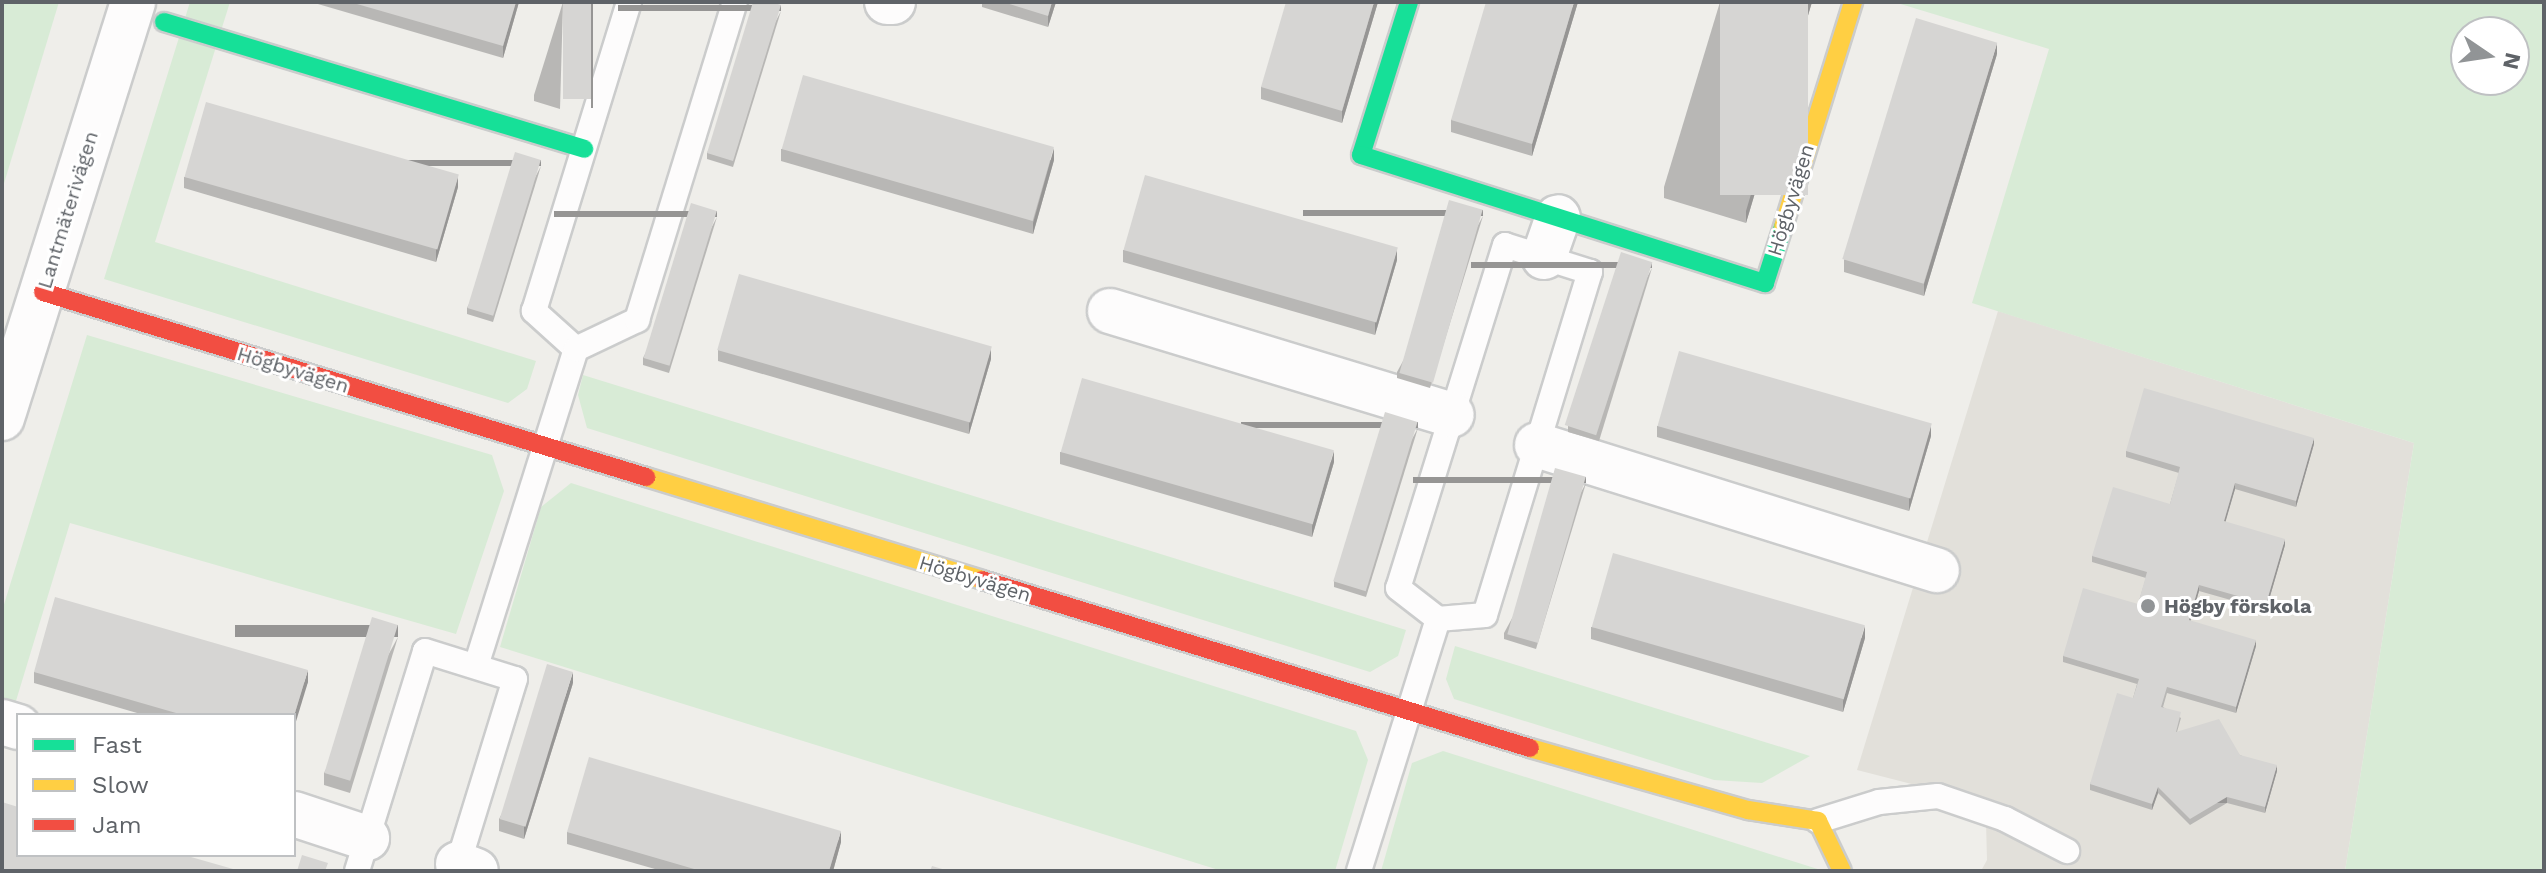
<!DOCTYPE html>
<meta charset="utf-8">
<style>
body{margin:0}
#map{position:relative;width:2546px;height:873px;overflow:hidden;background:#efeeea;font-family:"Work Sans",sans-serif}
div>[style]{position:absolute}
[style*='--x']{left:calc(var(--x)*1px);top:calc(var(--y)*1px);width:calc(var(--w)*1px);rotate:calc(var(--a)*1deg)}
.education>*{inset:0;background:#e2e0da}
.green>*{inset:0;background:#d8ebd6}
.roads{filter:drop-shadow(2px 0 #cbcccc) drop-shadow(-2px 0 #cbcccc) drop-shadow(0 2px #cbcccc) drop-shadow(0 -2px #cbcccc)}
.lane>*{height:24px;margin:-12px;padding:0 12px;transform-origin:12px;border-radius:12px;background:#fdfcfc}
.street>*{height:44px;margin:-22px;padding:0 22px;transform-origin:22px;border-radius:22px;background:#fdfcfc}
.fast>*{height:18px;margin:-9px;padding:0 9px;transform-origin:9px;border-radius:9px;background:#16e098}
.slow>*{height:18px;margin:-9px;padding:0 9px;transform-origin:9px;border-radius:9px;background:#ffcf43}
.jam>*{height:18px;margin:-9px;padding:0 9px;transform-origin:9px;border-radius:9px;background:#f24e42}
.wall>*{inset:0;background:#b8b7b5}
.shaded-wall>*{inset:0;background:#969594;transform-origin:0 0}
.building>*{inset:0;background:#d6d5d3;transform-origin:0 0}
.dots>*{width:22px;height:22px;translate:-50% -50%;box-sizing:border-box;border:4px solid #fff;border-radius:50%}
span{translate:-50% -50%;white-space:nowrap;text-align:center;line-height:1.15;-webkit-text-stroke:6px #fff;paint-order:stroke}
.street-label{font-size:20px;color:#5f6368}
.poi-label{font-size:20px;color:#5f6368;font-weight:700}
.left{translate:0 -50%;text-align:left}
.frame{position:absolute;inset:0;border:4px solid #5f6368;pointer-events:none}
.legend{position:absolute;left:16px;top:713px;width:280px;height:144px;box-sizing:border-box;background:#fff;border:2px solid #bfc1c3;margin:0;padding:10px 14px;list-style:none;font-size:24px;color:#5f6368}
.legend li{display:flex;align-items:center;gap:16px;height:40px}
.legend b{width:40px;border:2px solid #bfc1c3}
.north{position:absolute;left:2450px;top:16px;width:80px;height:80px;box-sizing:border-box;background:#fff;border:2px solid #bfc1c3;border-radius:50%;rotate:103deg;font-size:22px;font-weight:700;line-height:32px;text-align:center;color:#5f6368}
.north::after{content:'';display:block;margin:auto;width:28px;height:36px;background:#919496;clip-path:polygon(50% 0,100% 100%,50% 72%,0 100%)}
</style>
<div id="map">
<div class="education">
<i style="clip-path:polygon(1998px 311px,2414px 443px,2345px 871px,1981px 871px,1987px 860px,1986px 822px,1935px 790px,1857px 770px)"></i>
</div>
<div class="green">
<i style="clip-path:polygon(2px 2px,59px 2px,2px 190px)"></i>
<i style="clip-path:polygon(190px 2px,230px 2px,155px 242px,536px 361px,527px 389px,508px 403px,104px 279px)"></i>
<i style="clip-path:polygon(evenodd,1894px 2px,2544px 2px,2544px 871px,2345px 871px,2414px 443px,1972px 303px,2049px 49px,1894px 2px,2466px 32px,2514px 32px,2514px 80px,2466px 80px,2466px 32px)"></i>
<i style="clip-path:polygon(87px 335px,492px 455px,504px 491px,456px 634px,70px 523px,2px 747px,2px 611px)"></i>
<i style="clip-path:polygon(583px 375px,1406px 630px,1398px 656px,1370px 672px,587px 428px,578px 395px)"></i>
<i style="clip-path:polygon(571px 483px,1356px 731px,1368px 760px,1335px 871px,1222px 871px,500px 647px,541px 507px)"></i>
<i style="clip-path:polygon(1455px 646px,1810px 756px,1762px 783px,1714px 780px,1454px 699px,1446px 679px)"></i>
<i style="clip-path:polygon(1443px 751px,1824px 871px,1381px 871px,1412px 763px)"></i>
</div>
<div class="roads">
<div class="lane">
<i style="--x:576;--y:349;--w:57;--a:-137.9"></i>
<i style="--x:534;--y:311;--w:323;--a:-72.9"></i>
<i style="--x:476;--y:666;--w:332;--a:-72.5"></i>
<i style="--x:576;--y:349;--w:68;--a:-25.4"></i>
<i style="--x:637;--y:320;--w:333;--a:-72.9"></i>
<i style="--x:1818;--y:821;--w:64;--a:-17.3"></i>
<i style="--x:1879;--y:802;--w:59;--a:-5.8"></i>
<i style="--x:1938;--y:796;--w:71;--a:18.9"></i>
<i style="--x:2005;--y:819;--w:70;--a:27.3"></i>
<i style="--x:357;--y:871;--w:230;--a:-72.8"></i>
<i style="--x:425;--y:651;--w:94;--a:17.3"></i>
<i style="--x:515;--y:679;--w:201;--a:107.1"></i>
<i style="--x:1359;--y:871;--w:264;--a:-72.6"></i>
<i style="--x:1438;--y:619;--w:47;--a:-4.9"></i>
<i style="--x:1485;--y:615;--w:359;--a:-73"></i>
<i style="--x:1590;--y:272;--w:89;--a:-162.4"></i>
<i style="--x:1505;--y:245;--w:359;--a:107.3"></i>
<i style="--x:1398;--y:588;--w:51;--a:37.8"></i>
</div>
<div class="street">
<i style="--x:887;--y:2;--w:6;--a:0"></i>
<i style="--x:1544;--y:257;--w:42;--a:-70.7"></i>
<i style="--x:1110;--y:311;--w:357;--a:16.9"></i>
<i style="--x:2;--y:418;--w:436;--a:-72.5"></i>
<i style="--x:1537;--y:445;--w:419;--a:17.4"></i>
<i style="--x:2;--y:722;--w:17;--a:17"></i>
<i style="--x:294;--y:814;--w:77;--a:18.2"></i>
<i style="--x:458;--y:864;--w:19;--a:21"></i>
</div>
<div class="fast">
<i style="--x:1409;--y:2;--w:160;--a:107.4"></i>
<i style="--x:1361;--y:155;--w:424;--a:17.6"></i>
<i style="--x:1765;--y:283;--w:59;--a:-72.2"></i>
<i style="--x:164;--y:22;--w:439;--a:16.8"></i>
</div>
<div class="slow">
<i style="--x:1783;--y:227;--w:236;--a:-72.7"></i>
<i style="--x:646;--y:477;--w:351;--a:17"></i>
<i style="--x:1530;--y:748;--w:227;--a:15.9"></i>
<i style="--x:1748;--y:810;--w:71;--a:8.9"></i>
<i style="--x:1818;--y:821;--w:55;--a:64.4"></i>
</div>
<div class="jam">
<i style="--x:43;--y:292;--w:631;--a:17.06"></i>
<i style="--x:982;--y:580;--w:573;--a:17.04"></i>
</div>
</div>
<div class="wall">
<i style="clip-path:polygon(311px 2px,519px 2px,503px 58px)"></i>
<i style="clip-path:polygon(563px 2px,560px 109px,534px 101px,534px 95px)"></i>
<i style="clip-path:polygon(982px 2px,1056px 2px,1048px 27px,982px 7px)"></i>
<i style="clip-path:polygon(1378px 2px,1342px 123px,1261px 99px,1261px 87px)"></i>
<i style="clip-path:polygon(1578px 2px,1532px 156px,1451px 132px,1451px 120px)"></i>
<i style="clip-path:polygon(1720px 2px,1812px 2px,1746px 223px,1664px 198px,1664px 187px)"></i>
<i style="clip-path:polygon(781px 11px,733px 167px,707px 159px,707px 153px)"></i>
<i style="clip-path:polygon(1997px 54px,1924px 296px,1844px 272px,1844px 260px)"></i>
<i style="clip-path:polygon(781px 149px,1054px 160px,1033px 234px,781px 161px)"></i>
<i style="clip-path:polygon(541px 166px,493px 322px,467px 314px,467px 308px)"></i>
<i style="clip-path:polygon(184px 177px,458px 187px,436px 262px,184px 188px)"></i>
<i style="clip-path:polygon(1483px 216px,1430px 388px,1397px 378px,1397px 372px)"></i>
<i style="clip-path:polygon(717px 217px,669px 373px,643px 365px,643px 358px)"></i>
<i style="clip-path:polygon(1123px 250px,1397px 260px,1375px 335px,1123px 262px)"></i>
<i style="clip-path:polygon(1652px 268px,1599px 441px,1568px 432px,1568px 426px)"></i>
<i style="clip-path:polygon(718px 350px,991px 359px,969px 434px,718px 361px)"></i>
<i style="clip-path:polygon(1657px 426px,1931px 436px,1909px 511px,1657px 437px)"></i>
<i style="clip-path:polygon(1418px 428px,1366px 597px,1334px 587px,1334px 581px)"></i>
<i style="clip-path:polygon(2314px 444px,2296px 507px,2235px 489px,2225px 522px,2285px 545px,2266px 610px,2199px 591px,2190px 621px,2256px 646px,2236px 713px,2167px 693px,2163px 707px,2181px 718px,2177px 732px,2240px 755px,2277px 771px,2265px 813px,2227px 803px,2190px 825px,2158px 793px,2152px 810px,2090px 790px,2090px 784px,2133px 698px,2137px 684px,2063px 662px,2063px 656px,2138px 604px,2146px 578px,2092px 562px,2092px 556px,2170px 504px,2179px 473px,2126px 457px,2126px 451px)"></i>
<i style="clip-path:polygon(1060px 452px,1334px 462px,1312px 537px,1060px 464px)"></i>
<i style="clip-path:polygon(1586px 483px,1536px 649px,1504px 639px,1504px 633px)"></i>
<i style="clip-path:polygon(1591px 627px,1865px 638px,1843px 712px,1591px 639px)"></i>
<i style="clip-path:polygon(398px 637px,350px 793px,324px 785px,324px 773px)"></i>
<i style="clip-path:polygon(34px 672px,308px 682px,294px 715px,144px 715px,34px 683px)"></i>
<i style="clip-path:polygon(573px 683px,524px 839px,499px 831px,499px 819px)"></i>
<i style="clip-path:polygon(567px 832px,841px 842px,833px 871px,662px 871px,567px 844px)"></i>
</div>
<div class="shaded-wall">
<i style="clip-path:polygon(516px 2px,519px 2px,503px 58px,503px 46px)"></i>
<i style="left:591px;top:2px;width:2px;height:106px"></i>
<i style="clip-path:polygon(1052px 2px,1056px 2px,1048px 27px,1048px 16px)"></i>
<i style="clip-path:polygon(1374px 2px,1378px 2px,1342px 123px,1342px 111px)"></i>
<i style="clip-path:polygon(1574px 2px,1578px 2px,1532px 156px,1532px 144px)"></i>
<i style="clip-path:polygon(1808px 2px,1812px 2px,1746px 223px,1746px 211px)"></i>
<i style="left:781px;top:5px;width:6px;height:163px;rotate:90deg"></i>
<i style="clip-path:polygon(1997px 43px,1997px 54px,1924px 296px,1924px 284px)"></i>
<i style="clip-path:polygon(1054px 148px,1054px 160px,1033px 234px,1033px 223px)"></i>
<i style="left:541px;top:160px;width:6px;height:163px;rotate:90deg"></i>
<i style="clip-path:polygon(458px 176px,458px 187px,436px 262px,436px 250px)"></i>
<i style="left:1483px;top:210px;width:6px;height:180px;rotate:90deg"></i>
<i style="left:717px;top:211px;width:6px;height:163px;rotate:90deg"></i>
<i style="clip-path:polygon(1397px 249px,1397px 260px,1375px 335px,1375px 323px)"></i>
<i style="left:1652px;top:262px;width:6px;height:181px;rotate:90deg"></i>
<i style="clip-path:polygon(991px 348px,991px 359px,969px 434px,969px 422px)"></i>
<i style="left:1418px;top:422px;width:6px;height:177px;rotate:90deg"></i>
<i style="clip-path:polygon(1931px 425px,1931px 436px,1909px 511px,1909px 499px)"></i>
<i style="clip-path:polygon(2314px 438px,2314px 444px,2296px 507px,2296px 501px)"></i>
<i style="clip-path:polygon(1334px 451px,1334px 462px,1312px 537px,1312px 526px)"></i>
<i style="left:1586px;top:477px;width:6px;height:173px;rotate:90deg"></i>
<i style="clip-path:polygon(2235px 483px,2235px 489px,2224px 527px,2224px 521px)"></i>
<i style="clip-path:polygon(2285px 539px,2285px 545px,2266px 610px,2266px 604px)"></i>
<i style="clip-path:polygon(2199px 585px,2199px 591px,2189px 626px,2189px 620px)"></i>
<i style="left:398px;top:625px;width:12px;height:163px;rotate:90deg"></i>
<i style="clip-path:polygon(1865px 626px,1865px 638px,1843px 712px,1843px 701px)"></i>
<i style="clip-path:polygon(2256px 640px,2256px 646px,2236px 713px,2236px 707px)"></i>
<i style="clip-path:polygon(308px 670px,308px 682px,294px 728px,294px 716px)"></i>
<i style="clip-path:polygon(573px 672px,573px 683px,524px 839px,524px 827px)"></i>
<i style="clip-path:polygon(2277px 765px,2277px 771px,2265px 813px,2265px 807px)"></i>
<i style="clip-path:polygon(2158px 787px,2158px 793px,2152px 810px,2152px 804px)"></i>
<i style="left:2227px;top:797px;width:6px;height:43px;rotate:90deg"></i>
<i style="clip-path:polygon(841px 831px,841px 842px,833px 871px,829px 871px)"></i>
</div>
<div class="building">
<i style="clip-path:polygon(350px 2px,516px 2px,503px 46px)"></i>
<i style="left:563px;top:2px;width:28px;height:97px"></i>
<i style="clip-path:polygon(753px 2px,771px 2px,781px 5px,733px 161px,707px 153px)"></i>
<i style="clip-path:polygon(1003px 2px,1052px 2px,1048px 16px)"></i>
<i style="clip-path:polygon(1286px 2px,1374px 2px,1342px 111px,1261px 87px)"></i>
<i style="clip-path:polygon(1486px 2px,1574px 2px,1532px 144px,1451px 120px)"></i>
<i style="left:1720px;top:2px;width:88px;height:193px"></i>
<i style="left:1916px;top:18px;width:85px;height:252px;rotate:17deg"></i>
<i style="left:803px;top:75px;width:261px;height:77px;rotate:16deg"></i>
<i style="left:206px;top:102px;width:263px;height:78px;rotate:16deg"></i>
<i style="left:515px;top:152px;width:27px;height:163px;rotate:17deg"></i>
<i style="left:1145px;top:175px;width:263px;height:78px;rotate:16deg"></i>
<i style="left:1449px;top:200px;width:35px;height:180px;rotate:16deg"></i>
<i style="left:691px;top:203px;width:27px;height:162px;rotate:17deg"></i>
<i style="left:1621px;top:252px;width:33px;height:182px;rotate:18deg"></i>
<i style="left:739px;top:274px;width:263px;height:79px;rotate:16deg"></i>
<i style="left:1679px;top:351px;width:263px;height:78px;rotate:16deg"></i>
<i style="left:1082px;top:378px;width:262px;height:77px;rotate:16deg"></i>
<i style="clip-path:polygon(2144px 388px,2314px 438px,2296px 501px,2235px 483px,2224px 521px,2285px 539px,2266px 604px,2199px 585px,2189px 620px,2256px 640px,2236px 707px,2167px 687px,2161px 707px,2181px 712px,2176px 732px,2219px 719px,2240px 755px,2277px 765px,2265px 807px,2227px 797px,2190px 819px,2158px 787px,2152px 804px,2090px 784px,2117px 693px,2133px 698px,2139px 679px,2063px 656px,2083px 588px,2138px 604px,2147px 572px,2092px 556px,2113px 487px,2170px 504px,2180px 467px,2126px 451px)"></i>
<i style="left:1385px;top:412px;width:34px;height:177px;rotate:17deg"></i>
<i style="left:1555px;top:468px;width:32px;height:173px;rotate:16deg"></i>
<i style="left:1613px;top:553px;width:262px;height:77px;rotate:16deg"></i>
<i style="clip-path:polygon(55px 597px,308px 670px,294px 716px,294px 715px,183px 715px,34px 672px)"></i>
<i style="left:372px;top:617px;width:27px;height:163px;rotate:17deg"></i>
<i style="left:547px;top:664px;width:27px;height:162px;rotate:17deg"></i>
<i style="clip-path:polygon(589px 757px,841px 831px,829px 871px,701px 871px,567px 832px)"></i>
<i style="clip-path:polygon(2px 802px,18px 807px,18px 855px,184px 855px,240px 871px,2px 871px)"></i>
<i style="clip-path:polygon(302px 855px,328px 863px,325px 871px,297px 871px)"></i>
<i style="clip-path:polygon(932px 866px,949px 871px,930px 871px)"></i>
</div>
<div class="dots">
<i style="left:2148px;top:606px;background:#919496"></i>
</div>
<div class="street-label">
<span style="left:1791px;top:200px;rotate:-73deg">Högbyvägen</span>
<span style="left:68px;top:210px;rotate:-73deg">Lantmäterivägen</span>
<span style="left:293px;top:370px;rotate:17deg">Högbyvägen</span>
<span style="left:975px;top:579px;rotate:17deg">Högbyvägen</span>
</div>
<div class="poi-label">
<span class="left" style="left:2164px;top:606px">Högby förskola</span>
</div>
<div class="frame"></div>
<ul class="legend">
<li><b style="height:10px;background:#16e098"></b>Fast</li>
<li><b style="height:10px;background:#ffcf43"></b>Slow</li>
<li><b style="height:10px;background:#f24e42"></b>Jam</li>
</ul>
<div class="north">N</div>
</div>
